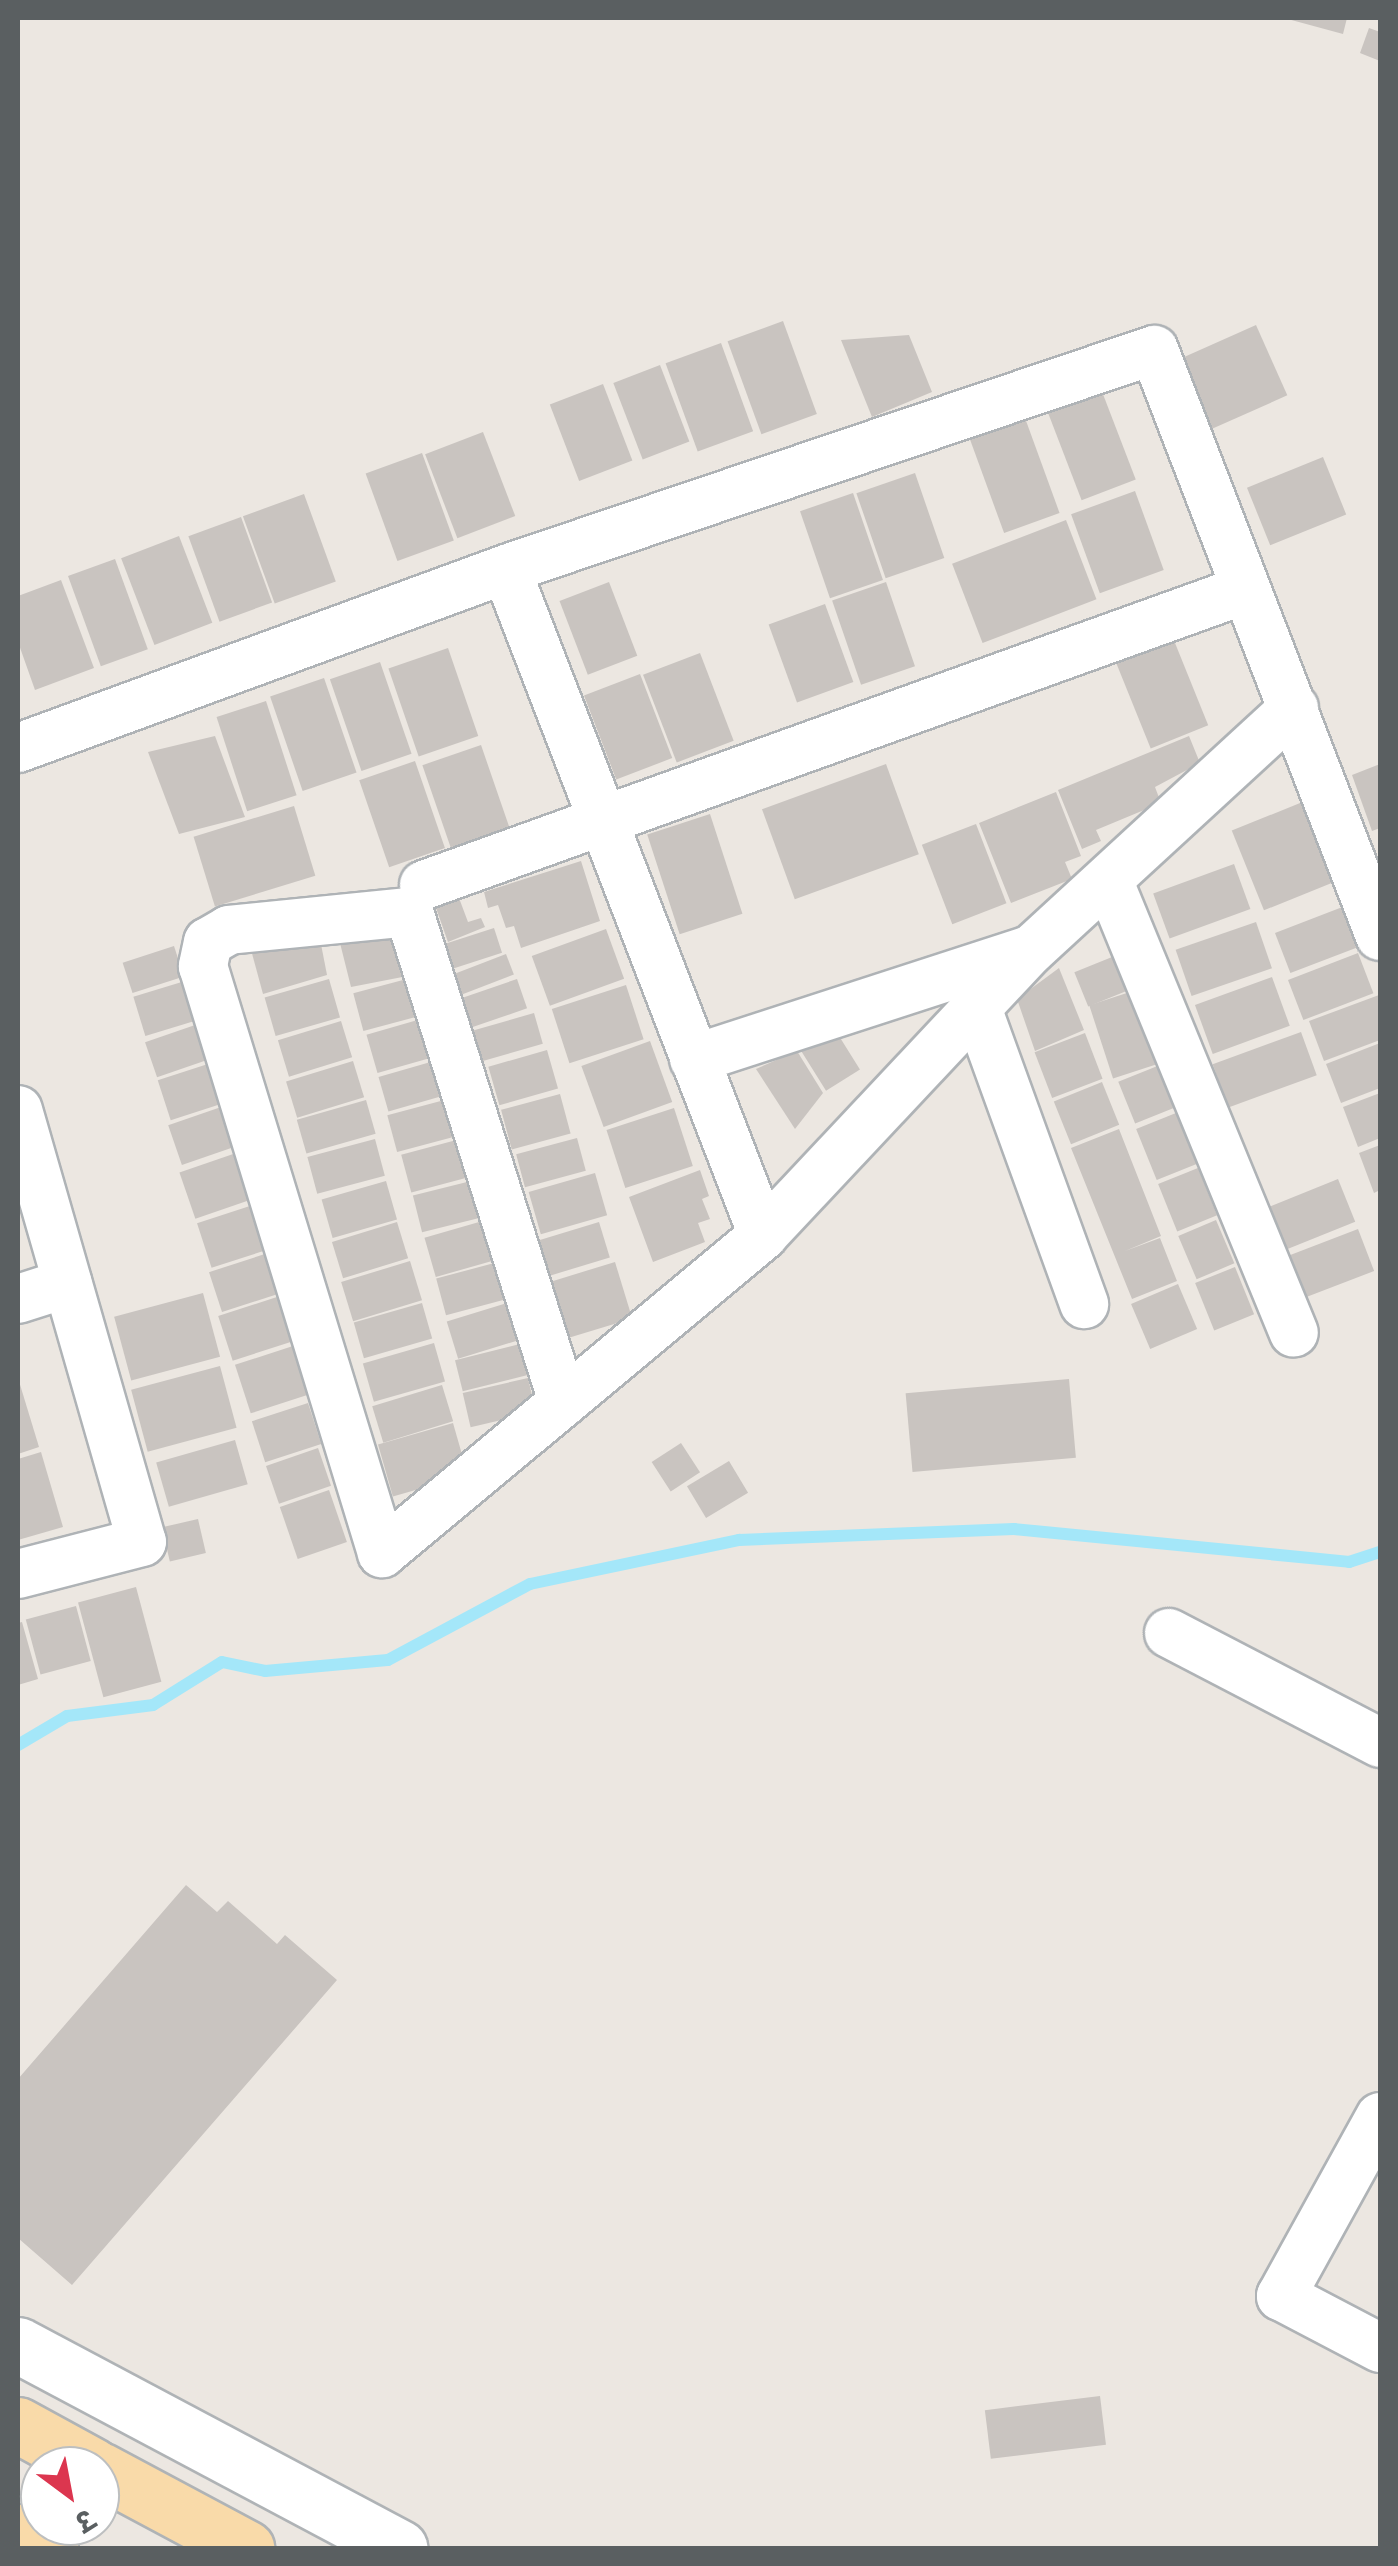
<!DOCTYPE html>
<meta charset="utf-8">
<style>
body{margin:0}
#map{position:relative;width:1398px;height:2566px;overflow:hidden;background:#ece7e1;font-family:Poppins,"Noto Sans Devanagari",sans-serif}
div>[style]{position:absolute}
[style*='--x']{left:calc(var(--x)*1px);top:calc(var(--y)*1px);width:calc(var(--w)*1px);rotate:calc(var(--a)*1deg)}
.stream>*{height:12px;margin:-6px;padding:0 6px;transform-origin:6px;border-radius:6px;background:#a4e7f9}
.building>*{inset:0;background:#c9c4c0;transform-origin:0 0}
.roads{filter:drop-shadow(2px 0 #afb3b6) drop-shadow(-2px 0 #afb3b6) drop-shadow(0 2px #afb3b6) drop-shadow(0 -2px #afb3b6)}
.minor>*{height:48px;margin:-24px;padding:0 24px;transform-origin:24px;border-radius:24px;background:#fff}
.tertiary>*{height:55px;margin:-27.5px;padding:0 27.5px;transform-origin:27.5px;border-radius:27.5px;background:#fff}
.primary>*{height:55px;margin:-27.5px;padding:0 27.5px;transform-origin:27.5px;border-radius:27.5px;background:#f9daa9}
span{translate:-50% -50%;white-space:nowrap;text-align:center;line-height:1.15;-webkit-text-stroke:9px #fff;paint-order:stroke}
.frame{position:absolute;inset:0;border:20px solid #5a5f61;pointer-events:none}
.north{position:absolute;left:20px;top:2446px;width:100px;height:100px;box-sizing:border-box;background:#fff;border:2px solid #bdbfc0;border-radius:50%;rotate:148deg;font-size:28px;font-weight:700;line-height:40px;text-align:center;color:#5a5f61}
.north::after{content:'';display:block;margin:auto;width:35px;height:45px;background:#dc364f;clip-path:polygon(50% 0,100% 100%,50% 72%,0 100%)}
</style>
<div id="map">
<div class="stream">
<i style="--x:18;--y:1745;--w:57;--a:-30.6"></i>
<i style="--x:67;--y:1716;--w:87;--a:-7.3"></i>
<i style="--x:153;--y:1705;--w:81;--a:-31.9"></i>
<i style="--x:222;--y:1662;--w:44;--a:11.8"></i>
<i style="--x:265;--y:1671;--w:123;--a:-5.1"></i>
<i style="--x:388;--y:1660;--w:161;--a:-28.2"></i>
<i style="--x:530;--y:1584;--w:214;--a:-11.9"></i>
<i style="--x:739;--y:1540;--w:275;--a:-2.3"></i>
<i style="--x:1014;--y:1529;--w:337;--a:5.6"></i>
<i style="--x:1349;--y:1562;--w:33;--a:-18"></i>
</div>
<div class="building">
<i style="clip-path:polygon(1284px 18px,1347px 18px,1343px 34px)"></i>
<i style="clip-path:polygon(1369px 28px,1380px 32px,1380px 61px,1360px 53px)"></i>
<i style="left:783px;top:321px;width:99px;height:59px;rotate:70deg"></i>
<i style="left:1256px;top:325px;width:77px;height:86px;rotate:66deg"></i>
<i style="clip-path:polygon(909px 335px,932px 392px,872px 417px,841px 340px)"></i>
<i style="left:721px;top:343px;width:94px;height:59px;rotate:70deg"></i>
<i style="left:660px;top:365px;width:82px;height:50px;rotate:69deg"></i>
<i style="left:603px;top:384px;width:82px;height:57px;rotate:69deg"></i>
<i style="left:1101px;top:389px;width:97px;height:58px;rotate:69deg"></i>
<i style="left:1025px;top:418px;width:101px;height:59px;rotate:70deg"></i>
<i style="left:483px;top:432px;width:90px;height:62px;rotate:69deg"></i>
<i style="left:422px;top:453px;width:93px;height:60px;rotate:70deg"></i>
<i style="left:1323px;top:457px;width:62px;height:82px;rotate:68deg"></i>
<i style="left:915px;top:473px;width:90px;height:62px;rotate:71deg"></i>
<i style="left:1135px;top:491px;width:84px;height:68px;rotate:70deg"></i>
<i style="left:853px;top:493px;width:92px;height:56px;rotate:71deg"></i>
<i style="left:304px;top:494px;width:93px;height:65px;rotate:70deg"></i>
<i style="left:241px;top:517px;width:91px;height:56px;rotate:70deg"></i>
<i style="left:1066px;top:520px;width:85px;height:122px;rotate:69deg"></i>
<i style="left:179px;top:536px;width:93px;height:62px;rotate:69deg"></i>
<i style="left:115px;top:559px;width:96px;height:50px;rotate:70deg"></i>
<i style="clip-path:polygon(61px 580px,94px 668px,35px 690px,18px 642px,18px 596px)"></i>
<i style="left:609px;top:582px;width:79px;height:53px;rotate:69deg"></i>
<i style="left:886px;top:582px;width:89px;height:57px;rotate:71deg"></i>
<i style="left:825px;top:604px;width:83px;height:60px;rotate:70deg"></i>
<i style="left:1173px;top:638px;width:94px;height:62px;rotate:68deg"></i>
<i style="left:448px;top:648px;width:93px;height:63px;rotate:71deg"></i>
<i style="left:700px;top:653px;width:94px;height:61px;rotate:69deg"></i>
<i style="left:380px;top:662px;width:97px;height:53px;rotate:71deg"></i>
<i style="left:640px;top:674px;width:90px;height:60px;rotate:69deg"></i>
<i style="left:324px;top:678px;width:100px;height:57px;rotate:71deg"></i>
<i style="left:266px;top:701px;width:99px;height:52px;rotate:72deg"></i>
<i style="clip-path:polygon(215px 736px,245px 817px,179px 834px,148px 752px)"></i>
<i style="clip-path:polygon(1189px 736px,1200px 763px,1155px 787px,1161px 803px,1096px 830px,1101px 841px,1082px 849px,1058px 790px)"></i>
<i style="left:481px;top:745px;width:87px;height:62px;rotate:71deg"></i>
<i style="left:415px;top:761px;width:92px;height:59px;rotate:71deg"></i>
<i style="left:886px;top:764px;width:96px;height:132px;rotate:70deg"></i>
<i style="clip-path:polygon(1380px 764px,1380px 828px,1372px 831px,1352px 775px)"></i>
<i style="clip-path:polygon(1056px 792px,1081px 856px,1065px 862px,1072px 879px,1011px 903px,979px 823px)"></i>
<i style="left:1305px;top:801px;width:86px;height:79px;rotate:68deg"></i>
<i style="left:294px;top:806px;width:73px;height:105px;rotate:73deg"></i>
<i style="left:710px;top:814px;width:105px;height:66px;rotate:72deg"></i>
<i style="left:976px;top:824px;width:85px;height:58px;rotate:69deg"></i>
<i style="clip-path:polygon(581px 861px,600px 921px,521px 948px,514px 926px,506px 928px,498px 905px,488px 908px,484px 892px)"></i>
<i style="left:1234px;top:864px;width:48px;height:86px;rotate:70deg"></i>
<i style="clip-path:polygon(459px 898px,468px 922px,481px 918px,485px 927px,448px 942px,436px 908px)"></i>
<i style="left:1345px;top:906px;width:43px;height:75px;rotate:69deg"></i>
<i style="clip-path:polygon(334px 919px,407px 919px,423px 973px,351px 987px)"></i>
<i style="left:1256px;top:922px;width:49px;height:85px;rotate:71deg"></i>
<i style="left:494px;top:928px;width:26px;height:52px;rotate:72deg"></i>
<i style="left:606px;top:929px;width:53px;height:79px;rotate:70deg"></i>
<i style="clip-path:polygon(320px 939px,327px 975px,263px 994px,250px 946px)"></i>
<i style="left:174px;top:946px;width:32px;height:54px;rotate:72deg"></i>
<i style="left:1358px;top:953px;width:43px;height:75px;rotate:69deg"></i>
<i style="left:506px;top:954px;width:22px;height:57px;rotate:69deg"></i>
<i style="left:1117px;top:955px;width:37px;height:46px;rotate:68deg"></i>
<i style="clip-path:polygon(1059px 968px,1084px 1030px,1035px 1051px,1017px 999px)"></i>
<i style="left:418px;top:976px;width:39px;height:67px;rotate:75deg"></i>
<i style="left:1272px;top:977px;width:52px;height:82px;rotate:70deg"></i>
<i style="left:329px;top:979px;width:40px;height:67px;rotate:74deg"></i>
<i style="left:517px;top:979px;width:31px;height:59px;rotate:71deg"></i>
<i style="left:185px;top:981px;width:41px;height:54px;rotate:73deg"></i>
<i style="left:626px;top:985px;width:57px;height:78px;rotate:72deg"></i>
<i style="left:1133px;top:991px;width:77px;height:46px;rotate:72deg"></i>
<i style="clip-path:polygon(1379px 995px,1380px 1040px,1324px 1061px,1309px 1021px)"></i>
<i style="left:534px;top:1013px;width:32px;height:66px;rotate:74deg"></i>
<i style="left:428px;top:1017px;width:40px;height:64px;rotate:74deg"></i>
<i style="left:341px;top:1021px;width:38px;height:66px;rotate:73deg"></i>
<i style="left:198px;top:1024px;width:37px;height:56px;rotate:71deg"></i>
<i style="left:834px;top:1028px;width:49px;height:40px;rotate:58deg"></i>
<i style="left:1301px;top:1032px;width:46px;height:94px;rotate:70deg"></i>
<i style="left:1085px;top:1033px;width:49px;height:54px;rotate:69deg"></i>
<i style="left:650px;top:1041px;width:65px;height:73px;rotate:70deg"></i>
<i style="clip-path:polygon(1380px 1043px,1380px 1088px,1341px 1103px,1326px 1064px)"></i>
<i style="left:547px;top:1050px;width:40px;height:61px;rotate:74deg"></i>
<i style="clip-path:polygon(797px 1051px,823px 1093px,795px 1129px,756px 1069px)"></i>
<i style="left:441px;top:1059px;width:36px;height:65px;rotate:74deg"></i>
<i style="left:353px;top:1061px;width:38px;height:70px;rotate:73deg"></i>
<i style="left:211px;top:1063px;width:42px;height:56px;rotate:72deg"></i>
<i style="left:1160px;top:1065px;width:45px;height:45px;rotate:68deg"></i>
<i style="left:1102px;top:1082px;width:46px;height:52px;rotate:68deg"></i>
<i style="clip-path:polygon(1380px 1093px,1380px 1138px,1358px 1147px,1343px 1107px)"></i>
<i style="left:560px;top:1094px;width:41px;height:61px;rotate:75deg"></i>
<i style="left:452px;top:1098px;width:38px;height:67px;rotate:75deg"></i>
<i style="left:366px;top:1100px;width:35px;height:72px;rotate:74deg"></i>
<i style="left:224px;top:1106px;width:42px;height:59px;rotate:71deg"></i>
<i style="left:674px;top:1108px;width:61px;height:71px;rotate:72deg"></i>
<i style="left:1176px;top:1113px;width:55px;height:43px;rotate:68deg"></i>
<i style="clip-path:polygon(1119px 1129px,1161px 1236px,1125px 1251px,1160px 1238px,1177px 1281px,1132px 1299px,1071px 1148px)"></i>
<i style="left:464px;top:1138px;width:39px;height:65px;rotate:75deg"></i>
<i style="left:577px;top:1138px;width:34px;height:63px;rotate:75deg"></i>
<i style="left:375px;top:1139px;width:38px;height:70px;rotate:75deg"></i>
<i style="clip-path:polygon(1380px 1145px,1380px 1190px,1374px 1193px,1359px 1153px)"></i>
<i style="left:239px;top:1152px;width:49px;height:63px;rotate:71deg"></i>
<i style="left:1198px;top:1168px;width:51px;height:43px;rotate:68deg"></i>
<i style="clip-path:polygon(700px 1170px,709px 1196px,702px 1199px,710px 1219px,698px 1223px,705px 1242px,653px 1262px,629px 1197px)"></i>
<i style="left:595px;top:1173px;width:44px;height:69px;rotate:74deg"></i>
<i style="left:1338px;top:1179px;width:46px;height:75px;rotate:68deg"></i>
<i style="left:475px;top:1180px;width:38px;height:64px;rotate:76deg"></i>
<i style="left:386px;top:1181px;width:40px;height:67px;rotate:74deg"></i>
<i style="left:256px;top:1204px;width:47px;height:62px;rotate:72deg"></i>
<i style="left:486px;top:1220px;width:41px;height:64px;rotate:74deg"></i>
<i style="left:1216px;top:1220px;width:47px;height:41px;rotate:67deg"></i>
<i style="left:397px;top:1222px;width:38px;height:68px;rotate:73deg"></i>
<i style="left:599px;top:1222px;width:37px;height:67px;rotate:73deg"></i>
<i style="left:1358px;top:1229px;width:45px;height:76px;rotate:69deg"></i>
<i style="left:268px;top:1253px;width:42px;height:62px;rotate:72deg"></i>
<i style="left:410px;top:1261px;width:41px;height:72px;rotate:73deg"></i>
<i style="left:498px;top:1262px;width:38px;height:64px;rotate:75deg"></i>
<i style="left:615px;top:1262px;width:59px;height:80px;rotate:73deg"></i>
<i style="left:1235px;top:1267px;width:51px;height:43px;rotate:68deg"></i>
<i style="left:1178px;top:1284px;width:49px;height:51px;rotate:67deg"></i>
<i style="left:203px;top:1293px;width:66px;height:92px;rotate:75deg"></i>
<i style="left:280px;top:1296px;width:47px;height:65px;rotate:72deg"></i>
<i style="left:422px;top:1303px;width:37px;height:71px;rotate:74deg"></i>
<i style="left:507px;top:1303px;width:39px;height:63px;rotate:73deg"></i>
<i style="left:434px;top:1343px;width:40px;height:74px;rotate:74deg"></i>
<i style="left:520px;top:1344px;width:32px;height:67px;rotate:76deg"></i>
<i style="left:293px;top:1346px;width:51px;height:61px;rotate:72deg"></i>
<i style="left:220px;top:1366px;width:64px;height:92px;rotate:75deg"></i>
<i style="clip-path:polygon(18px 1378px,39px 1447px,18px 1454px)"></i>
<i style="left:528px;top:1378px;width:35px;height:67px;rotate:77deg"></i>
<i style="left:1069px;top:1379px;width:79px;height:164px;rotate:85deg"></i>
<i style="left:442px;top:1385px;width:38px;height:73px;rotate:73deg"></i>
<i style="left:308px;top:1403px;width:43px;height:59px;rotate:72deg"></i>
<i style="left:453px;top:1423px;width:54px;height:78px;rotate:74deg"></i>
<i style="left:235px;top:1440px;width:46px;height:82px;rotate:74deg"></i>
<i style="left:681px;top:1443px;width:35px;height:35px;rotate:57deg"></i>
<i style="left:318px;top:1448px;width:40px;height:55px;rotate:71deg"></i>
<i style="clip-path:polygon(41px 1452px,63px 1527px,18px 1540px,18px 1459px)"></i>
<i style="left:729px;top:1461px;width:37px;height:49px;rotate:59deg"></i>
<i style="left:329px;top:1490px;width:55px;height:52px;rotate:71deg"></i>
<i style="left:198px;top:1519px;width:35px;height:37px;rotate:77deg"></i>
<i style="left:136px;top:1587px;width:98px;height:60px;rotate:75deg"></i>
<i style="left:76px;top:1606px;width:57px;height:52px;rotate:75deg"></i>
<i style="clip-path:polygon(22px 1622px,38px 1679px,18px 1685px,18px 1623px)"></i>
<i style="clip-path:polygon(186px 1885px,217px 1912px,228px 1901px,277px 1944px,285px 1935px,337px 1980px,72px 2285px,18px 2238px,18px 2079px)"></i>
<i style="left:1100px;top:2396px;width:49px;height:116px;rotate:83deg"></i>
</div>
<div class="roads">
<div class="minor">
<i style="--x:506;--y:569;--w:714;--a:68.9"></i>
<i style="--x:18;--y:748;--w:520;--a:-20.14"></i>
<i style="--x:506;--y:569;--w:684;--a:-18.67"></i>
<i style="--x:1154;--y:350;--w:628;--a:68.91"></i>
<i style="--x:1109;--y:882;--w:487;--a:67.7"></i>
<i style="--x:424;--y:885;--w:871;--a:-19.79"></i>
<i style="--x:977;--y:1008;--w:315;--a:70.1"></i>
<i style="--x:694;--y:1059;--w:352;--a:-18"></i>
<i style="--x:18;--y:1110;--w:449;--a:74"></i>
<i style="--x:142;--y:1542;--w:128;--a:165.5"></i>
<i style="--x:18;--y:1299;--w:52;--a:-17.7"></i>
<i style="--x:563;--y:1402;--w:514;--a:-107.45"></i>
<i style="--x:409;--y:912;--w:181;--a:174.3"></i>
<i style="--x:229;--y:930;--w:24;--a:150"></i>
<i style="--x:208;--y:942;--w:25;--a:102"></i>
<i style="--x:203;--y:966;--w:614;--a:73.04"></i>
<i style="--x:382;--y:1553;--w:496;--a:-39.8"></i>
<i style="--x:763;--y:1235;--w:393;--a:-46.8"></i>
<i style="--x:1032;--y:949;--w:356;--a:-42.6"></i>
<i style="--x:1169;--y:1633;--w:238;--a:27.5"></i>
<i style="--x:1380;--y:2117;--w:205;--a:118.9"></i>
<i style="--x:1281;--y:2296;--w:112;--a:27.7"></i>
</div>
<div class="tertiary">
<i style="--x:18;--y:2345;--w:432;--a:28"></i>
</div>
<div class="primary">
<i style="--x:18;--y:2425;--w:85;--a:28.7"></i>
<i style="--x:100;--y:2470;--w:166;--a:28.1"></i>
<i style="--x:18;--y:2532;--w:36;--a:27"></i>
</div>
</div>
<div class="frame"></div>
<div class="north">उ</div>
</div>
